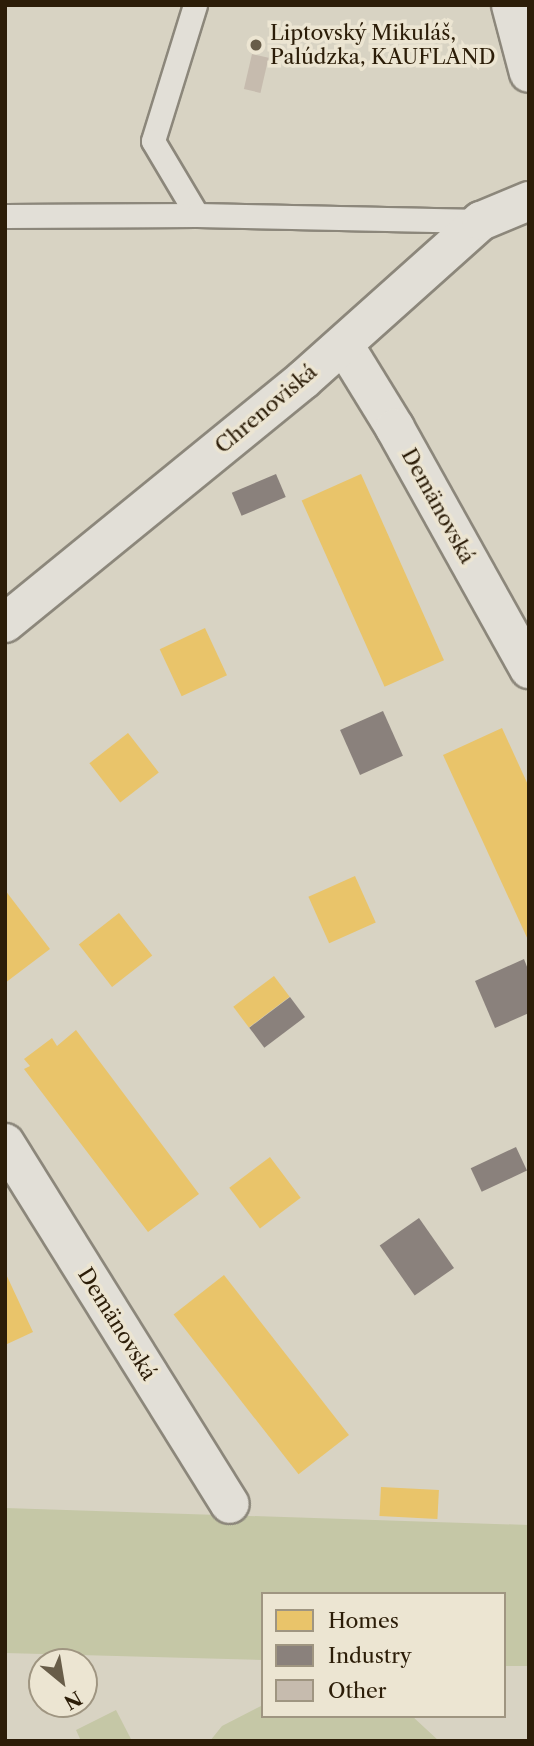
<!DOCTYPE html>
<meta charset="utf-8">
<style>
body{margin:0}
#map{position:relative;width:534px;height:1746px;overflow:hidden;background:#d8d3c3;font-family:"Libre Caslon Text",serif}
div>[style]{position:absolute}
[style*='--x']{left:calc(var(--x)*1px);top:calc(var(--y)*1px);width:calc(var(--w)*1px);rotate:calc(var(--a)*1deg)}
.green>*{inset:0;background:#c5c7a6}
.homes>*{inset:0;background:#e9c46a;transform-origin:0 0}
.industry>*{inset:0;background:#8a817c;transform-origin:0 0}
.building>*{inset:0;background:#c6bbae;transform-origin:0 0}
.roads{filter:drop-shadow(2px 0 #8c877b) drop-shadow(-2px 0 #8c877b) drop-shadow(0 2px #8c877b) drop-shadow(0 -2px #8c877b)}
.lane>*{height:23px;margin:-11.5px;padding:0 11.5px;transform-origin:11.5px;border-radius:11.5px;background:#e2dfd7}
.street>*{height:38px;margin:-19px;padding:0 19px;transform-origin:19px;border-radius:19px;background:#e2dfd7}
.secondary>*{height:38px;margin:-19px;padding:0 19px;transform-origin:19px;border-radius:19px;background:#e2dfd7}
.dots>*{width:19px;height:19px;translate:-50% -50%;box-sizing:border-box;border:4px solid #ece5d2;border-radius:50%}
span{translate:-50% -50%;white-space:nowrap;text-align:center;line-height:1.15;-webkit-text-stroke:7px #ece5d2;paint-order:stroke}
.poi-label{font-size:21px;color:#2c1d08}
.left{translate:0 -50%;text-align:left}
.street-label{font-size:21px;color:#2c1d08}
.frame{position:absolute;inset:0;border:7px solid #2c1d08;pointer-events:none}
.legend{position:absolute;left:261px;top:1592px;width:245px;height:126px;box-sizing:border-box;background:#ece5d2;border:2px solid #9f9581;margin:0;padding:9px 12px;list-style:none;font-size:21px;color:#2c1d08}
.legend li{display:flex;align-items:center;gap:14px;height:35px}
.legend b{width:35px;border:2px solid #9f9581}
.north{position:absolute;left:28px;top:1648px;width:70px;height:70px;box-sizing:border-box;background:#ece5d2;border:2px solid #9f9581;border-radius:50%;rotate:150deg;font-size:19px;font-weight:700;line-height:28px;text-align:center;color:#2c1d08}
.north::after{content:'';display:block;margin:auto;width:24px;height:32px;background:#685d49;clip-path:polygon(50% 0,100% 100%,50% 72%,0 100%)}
</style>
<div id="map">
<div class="green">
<i style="clip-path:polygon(5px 1508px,529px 1525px,529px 1666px,504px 1666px,504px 1594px,263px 1594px,263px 1660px,5px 1653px)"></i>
<i style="clip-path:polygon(263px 1705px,263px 1716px,412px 1716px,439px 1741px,210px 1741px,222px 1726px)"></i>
<i style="clip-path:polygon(116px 1710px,132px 1741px,81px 1741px,76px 1730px)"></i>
</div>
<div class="homes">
<i style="left:361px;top:474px;width:204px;height:65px;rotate:66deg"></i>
<i style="left:205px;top:628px;width:52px;height:50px;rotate:65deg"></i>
<i style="clip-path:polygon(502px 728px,529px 787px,529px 942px,443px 755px)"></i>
<i style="left:128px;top:733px;width:50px;height:49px;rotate:52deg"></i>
<i style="left:355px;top:876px;width:51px;height:51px;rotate:66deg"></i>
<i style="clip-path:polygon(5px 890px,50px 949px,5px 983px)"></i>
<i style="left:119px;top:913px;width:54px;height:51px;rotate:52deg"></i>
<i style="left:274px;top:976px;width:26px;height:51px;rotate:53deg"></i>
<i style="clip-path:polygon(76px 1030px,199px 1194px,148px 1232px,24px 1069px,30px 1066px,24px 1059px,52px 1038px,57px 1046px)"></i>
<i style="left:270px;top:1157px;width:51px;height:51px;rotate:53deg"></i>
<i style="clip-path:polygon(5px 1272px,33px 1332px,5px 1345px)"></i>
<i style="left:224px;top:1275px;width:203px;height:64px;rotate:52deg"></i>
<i style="left:381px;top:1487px;width:58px;height:29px;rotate:3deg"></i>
</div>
<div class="industry">
<i style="left:276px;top:474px;width:25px;height:48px;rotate:67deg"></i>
<i style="left:383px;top:711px;width:49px;height:47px;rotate:66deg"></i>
<i style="clip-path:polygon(524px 959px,529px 972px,529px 1013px,495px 1028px,475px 981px)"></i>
<i style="left:290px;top:997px;width:25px;height:51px;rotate:53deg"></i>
<i style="left:516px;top:1147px;width:26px;height:50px;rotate:65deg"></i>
<i style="left:419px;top:1218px;width:61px;height:48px;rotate:55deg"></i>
</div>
<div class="building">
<i style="left:252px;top:54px;width:17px;height:36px;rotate:13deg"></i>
</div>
<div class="roads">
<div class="lane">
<i style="--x:195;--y:5;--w:142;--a:107.2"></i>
<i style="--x:153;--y:141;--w:86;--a:59.3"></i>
<i style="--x:5;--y:216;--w:192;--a:-0.3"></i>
<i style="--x:197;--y:215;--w:284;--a:1.2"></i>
</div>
<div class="street">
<i style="--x:344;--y:345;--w:97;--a:58.4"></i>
<i style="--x:395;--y:428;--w:276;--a:60.9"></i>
<i style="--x:5;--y:623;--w:385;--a:-39.2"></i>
<i style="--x:303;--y:380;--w:239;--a:-41.8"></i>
<i style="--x:481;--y:221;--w:52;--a:-22.6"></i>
<i style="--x:5;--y:1143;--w:425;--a:58.1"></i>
</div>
<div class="secondary">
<i style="--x:511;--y:5;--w:70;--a:75.2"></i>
</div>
</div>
<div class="dots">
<i style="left:256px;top:45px;background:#685d49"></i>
</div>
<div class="poi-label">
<span class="left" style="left:270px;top:45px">Liptovský Mikuláš,<br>Palúdzka, KAUFLAND</span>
</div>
<div class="street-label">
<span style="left:266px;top:409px;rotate:-40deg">Chrenoviská</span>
<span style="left:438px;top:506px;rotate:61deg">Demänovská</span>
<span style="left:117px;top:1324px;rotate:58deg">Demänovská</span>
</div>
<div class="frame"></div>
<ul class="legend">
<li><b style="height:19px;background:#e9c46a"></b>Homes</li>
<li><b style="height:19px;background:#8a817c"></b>Industry</li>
<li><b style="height:19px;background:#c6bbae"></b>Other</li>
</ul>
<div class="north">N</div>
</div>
